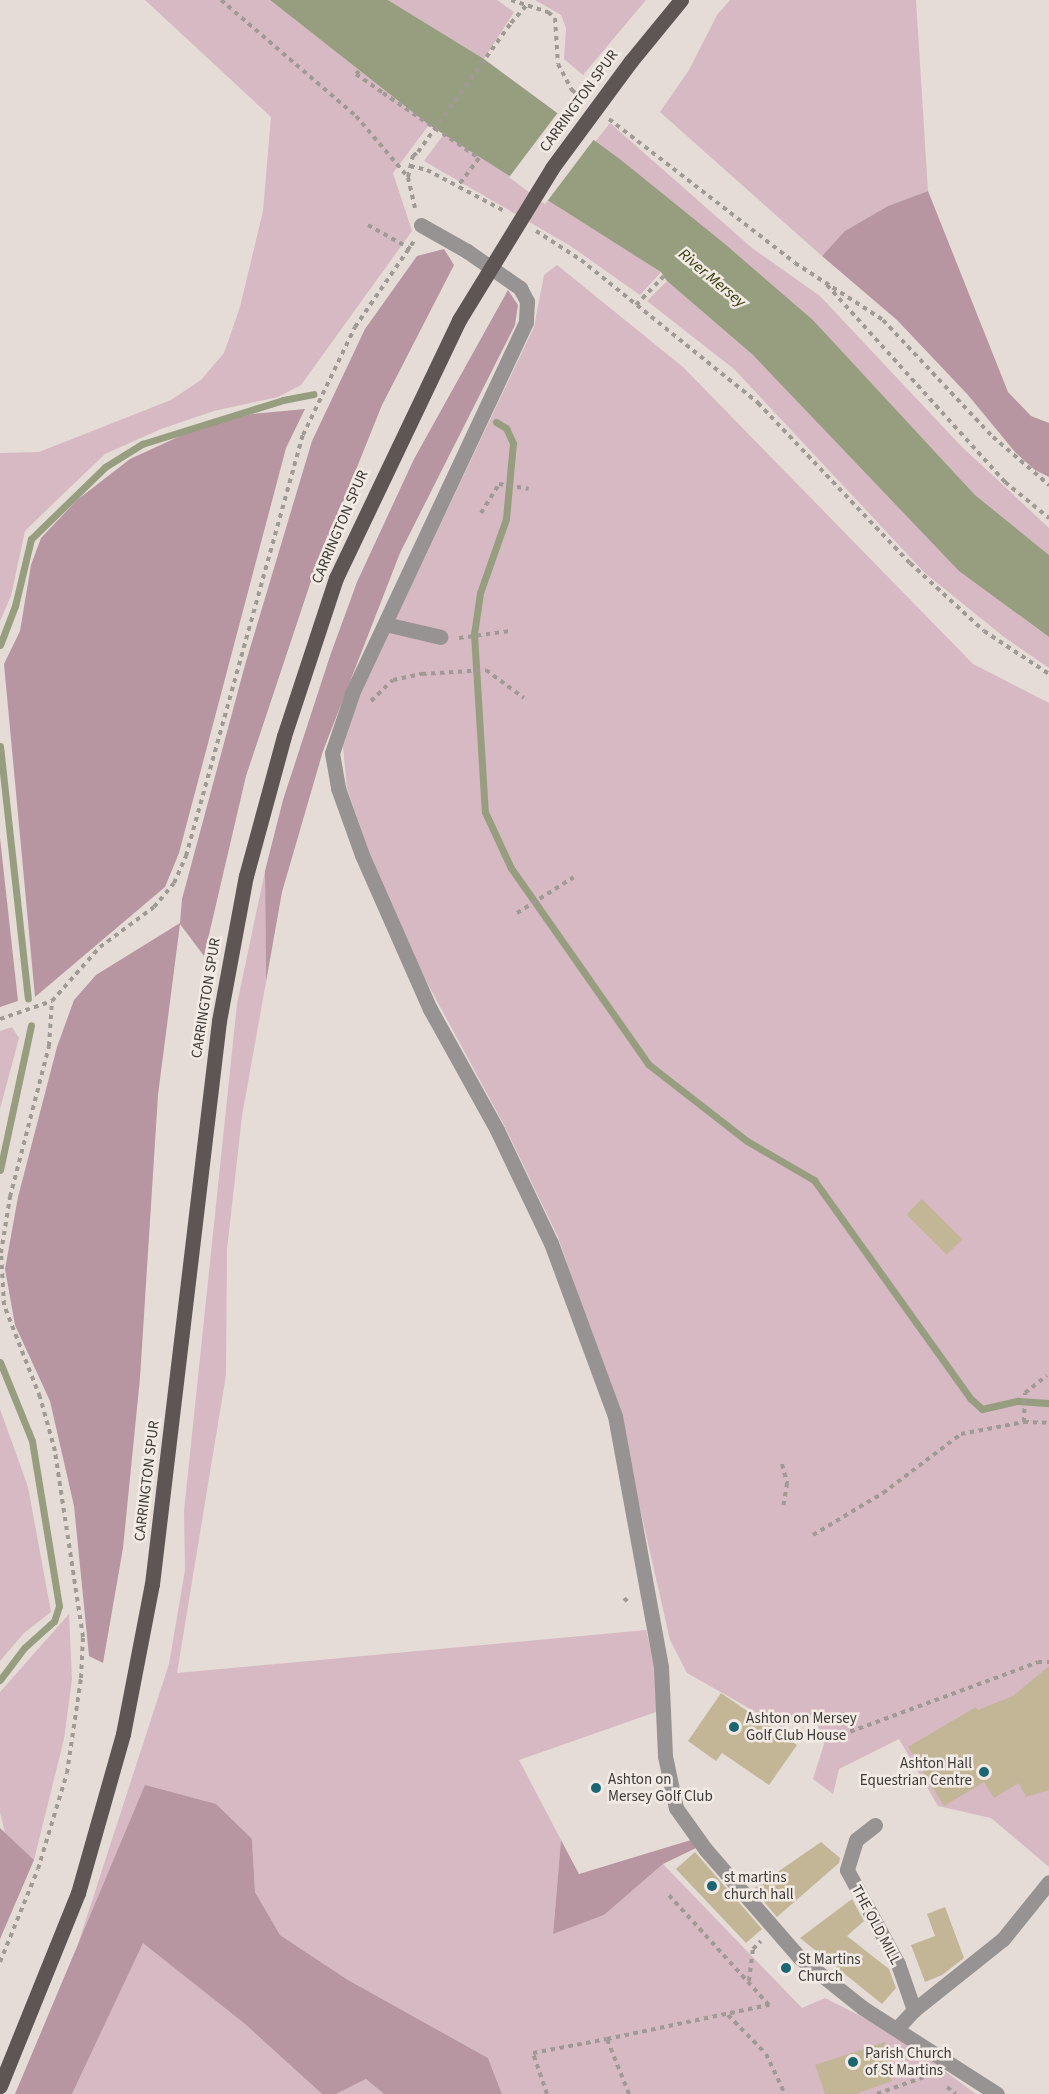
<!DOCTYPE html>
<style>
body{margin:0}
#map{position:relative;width:1049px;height:2094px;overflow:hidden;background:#e5dcd7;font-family:"Source Sans 3",sans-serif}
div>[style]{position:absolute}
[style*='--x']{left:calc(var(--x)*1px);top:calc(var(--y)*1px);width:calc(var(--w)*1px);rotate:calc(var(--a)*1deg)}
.green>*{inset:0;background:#d6b9c3}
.forest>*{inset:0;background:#b795a1}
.water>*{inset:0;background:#979e80}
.pier>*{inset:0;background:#e5dcd7;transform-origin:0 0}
.stream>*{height:7px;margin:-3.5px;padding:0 3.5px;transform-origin:3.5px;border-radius:3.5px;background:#979e80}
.building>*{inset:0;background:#c3b697;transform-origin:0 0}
.path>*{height:4px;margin-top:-2px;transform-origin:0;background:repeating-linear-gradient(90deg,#a09a96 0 4.5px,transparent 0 9px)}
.minor>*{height:15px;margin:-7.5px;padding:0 7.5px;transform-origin:7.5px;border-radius:7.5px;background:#989393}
.major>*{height:15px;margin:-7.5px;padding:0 7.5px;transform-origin:7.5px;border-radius:7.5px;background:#5e5655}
.path-bridge>*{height:4px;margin-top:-2px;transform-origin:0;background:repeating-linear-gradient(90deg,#a09a96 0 4.5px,transparent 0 9px)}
.major-bridge>*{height:15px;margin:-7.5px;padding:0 7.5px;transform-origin:7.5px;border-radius:7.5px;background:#5e5655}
.dots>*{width:16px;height:16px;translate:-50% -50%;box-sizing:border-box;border:3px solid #f2eae4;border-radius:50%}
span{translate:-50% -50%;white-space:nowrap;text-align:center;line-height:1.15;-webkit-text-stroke:5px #f2eae4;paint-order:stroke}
.street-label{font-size:15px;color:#3c3937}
.poi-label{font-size:15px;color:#3c3937}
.left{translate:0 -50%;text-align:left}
.right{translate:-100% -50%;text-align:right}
.water-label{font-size:16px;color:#343c06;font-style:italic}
</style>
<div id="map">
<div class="green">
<i style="clip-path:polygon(145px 0,270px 0,429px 125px,393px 173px,412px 231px,301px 385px,278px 397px,214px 411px,161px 429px,105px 454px,61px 496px,25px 531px,11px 596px,0 621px,0 453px,39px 452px,171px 400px,201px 380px,224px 353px,240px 307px,263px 211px,271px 117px)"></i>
<i style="clip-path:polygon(388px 0,497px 0,514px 12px,484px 59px)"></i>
<i style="clip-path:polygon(535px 0,646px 0,583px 75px,564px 59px,566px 28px,561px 15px)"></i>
<i style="clip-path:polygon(730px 0,916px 0,928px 191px,888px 206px,846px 231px,822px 256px,660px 112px,689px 70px,717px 15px)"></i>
<i style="clip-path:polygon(610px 123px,752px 248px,820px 296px,961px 446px,1049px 528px,1049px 555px,975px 495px,813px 320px,725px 244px,595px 142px)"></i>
<i style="clip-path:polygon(444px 134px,578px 216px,661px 272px,640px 295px,569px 245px,424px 161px)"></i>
<i style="clip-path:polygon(557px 265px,683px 367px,973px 664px,1049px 703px,1049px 1867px,991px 1818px,938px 1806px,899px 1739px,839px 1769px,833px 1794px,813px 1779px,825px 1741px,813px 1716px,782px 1727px,687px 1673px,670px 1640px,617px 1407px,558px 1237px,504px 1125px,416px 962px,368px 850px,347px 788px,343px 747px,359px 696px,534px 327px,544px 275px)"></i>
<i style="clip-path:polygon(667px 281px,753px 355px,1020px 616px,1049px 637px,1049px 668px,1004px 637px,925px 573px,734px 369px,647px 301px)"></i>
<i style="clip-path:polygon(265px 871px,266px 982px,242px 1116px,227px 1249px,226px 1375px,177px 1673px,646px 1630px,656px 1670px,656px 1712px,519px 1760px,561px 1840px,553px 1933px,604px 1915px,663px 1864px,802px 2008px,825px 1998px,892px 2032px,976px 2094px,502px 2094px,488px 2058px,348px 1980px,280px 1935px,255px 1892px,252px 1839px,79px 1941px,169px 1664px,185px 1570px,184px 1511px,237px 1004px)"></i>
<i style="clip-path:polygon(12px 1027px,19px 1038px,0 1109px,0 1031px)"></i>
<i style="clip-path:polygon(0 1409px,28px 1487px,51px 1612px,24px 1633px,0 1661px)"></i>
<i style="clip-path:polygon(69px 1614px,72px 1679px,64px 1739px,34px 1860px,5px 1833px,0 1812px,0 1692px)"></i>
<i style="clip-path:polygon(143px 1942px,245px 2024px,322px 2094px,72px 2094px)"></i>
<i style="clip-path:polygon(366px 2079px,384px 2094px,336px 2094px)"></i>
</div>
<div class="forest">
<i style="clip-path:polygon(928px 191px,1008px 392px,1031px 416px,1049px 423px,1049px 477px,1035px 470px,1015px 452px,968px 395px,897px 320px,822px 256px,845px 231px,888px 206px)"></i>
<i style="clip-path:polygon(444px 249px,454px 265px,382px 405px,310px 584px,246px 776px,204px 956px,180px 924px,158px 1095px,140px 1378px,123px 1548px,103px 1663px,89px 1656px,74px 1506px,50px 1401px,15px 1325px,5px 1269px,18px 1197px,57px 1047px,74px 1000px,96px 975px,180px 923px,182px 899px,245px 665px,312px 441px,365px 329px,417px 256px)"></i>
<i style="clip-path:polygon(508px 290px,518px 305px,515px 325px,400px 553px,323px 751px,282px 892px,266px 982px,265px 871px,283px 800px,330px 656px,357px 582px,414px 459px)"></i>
<i style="clip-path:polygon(305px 409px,286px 448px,179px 853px,165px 887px,35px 997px,4px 664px,20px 631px,31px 565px,41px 538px,77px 500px,130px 459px,191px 431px,252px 414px)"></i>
<i style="clip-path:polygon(0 838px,18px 1001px,0 1007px)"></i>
<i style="clip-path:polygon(145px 1785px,216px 1804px,252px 1839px,255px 1892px,280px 1935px,348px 1980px,488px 2058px,502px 2094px,384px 2094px,366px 2079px,336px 2094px,322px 2094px,245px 2024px,143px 1943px,72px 2094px,15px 2094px)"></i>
<i style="clip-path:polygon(0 1828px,34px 1860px,0 1939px)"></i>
<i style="clip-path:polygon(561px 1840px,579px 1874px,691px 1840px,696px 1848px,663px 1864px,604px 1915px,553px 1934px)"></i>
</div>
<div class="water">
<i style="clip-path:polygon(270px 0,388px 0,484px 59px,621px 160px,725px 244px,813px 320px,975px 495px,1049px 555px,1049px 637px,959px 571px,753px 355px,667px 281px,661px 272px,429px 125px)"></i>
</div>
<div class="pier">
<i style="left:559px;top:111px;width:45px;height:83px;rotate:37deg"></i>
</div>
<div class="stream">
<i style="--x:496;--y:422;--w:12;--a:31"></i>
<i style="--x:506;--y:428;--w:17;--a:65"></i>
<i style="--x:513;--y:443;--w:76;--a:95.3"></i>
<i style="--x:506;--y:519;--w:78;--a:109.4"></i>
<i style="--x:480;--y:593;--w:41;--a:98.3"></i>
<i style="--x:474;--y:634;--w:178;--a:86.5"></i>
<i style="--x:485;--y:812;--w:62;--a:65.1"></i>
<i style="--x:511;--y:868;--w:239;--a:55"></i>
<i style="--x:648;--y:1064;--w:125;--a:37.9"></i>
<i style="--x:747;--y:1141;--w:78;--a:30.2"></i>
<i style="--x:814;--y:1180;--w:269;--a:54.4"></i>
<i style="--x:971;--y:1399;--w:15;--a:42"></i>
<i style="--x:982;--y:1409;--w:37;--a:-13"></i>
<i style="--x:1018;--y:1401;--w:31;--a:4"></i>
<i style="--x:0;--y:645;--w:42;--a:-69"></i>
<i style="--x:15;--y:606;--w:69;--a:-76.6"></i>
<i style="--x:31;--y:539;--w:103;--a:-44.2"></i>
<i style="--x:105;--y:467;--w:44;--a:-31.9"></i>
<i style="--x:142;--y:444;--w:148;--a:-17.3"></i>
<i style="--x:283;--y:400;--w:31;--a:-11"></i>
<i style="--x:0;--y:746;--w:254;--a:83.7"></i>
<i style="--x:0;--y:1170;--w:148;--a:-77.9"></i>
<i style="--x:0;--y:1362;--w:85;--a:67.9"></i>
<i style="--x:32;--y:1441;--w:167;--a:80.7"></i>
<i style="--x:59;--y:1606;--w:16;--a:108"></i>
<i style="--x:54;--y:1621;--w:40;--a:138"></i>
<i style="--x:24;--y:1648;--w:40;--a:127"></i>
</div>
<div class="building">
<i style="left:922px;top:1199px;width:57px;height:22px;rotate:45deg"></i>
<i style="clip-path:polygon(1049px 1666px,1049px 1790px,1026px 1797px,1019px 1783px,994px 1798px,984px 1782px,944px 1806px,908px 1747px,976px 1707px,978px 1710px,1013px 1696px)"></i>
<i style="clip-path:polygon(721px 1693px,797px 1745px,769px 1785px,722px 1753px,716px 1761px,688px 1741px)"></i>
<i style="clip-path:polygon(821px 1842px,840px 1858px,839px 1863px,777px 1917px,753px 1889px)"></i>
<i style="clip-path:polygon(695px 1852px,762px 1929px,746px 1943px,676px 1869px)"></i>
<i style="clip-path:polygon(852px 1899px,864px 1921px,847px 1936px,889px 1969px,896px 1988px,882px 2004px,800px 1938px)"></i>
<i style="clip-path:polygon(945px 1907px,964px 1958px,942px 1975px,925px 1982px,911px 1945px,935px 1936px,927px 1914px)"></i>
<i style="clip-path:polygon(885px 2042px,896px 2072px,889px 2074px,892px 2081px,856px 2094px,825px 2094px,815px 2065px)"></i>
</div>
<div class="path">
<i style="--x:221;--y:0;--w:178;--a:40.7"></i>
<i style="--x:356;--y:116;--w:79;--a:49.6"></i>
<i style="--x:511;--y:0;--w:39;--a:18"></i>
<i style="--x:548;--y:12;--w:9;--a:41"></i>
<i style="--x:555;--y:18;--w:46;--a:86.3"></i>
<i style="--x:558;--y:64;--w:30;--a:62"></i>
<i style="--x:572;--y:90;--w:13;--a:39"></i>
<i style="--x:511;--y:23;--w:23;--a:-49"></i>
<i style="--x:359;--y:71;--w:4;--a:135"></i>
<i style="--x:356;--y:74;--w:33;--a:35"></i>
<i style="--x:383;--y:93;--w:116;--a:34.1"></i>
<i style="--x:479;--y:158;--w:35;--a:127"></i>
<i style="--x:609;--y:119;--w:235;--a:37.7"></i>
<i style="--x:795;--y:263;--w:105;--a:32.9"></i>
<i style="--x:883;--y:320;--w:161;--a:46.8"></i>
<i style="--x:993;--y:437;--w:74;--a:40.6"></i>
<i style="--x:410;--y:166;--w:17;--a:13"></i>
<i style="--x:427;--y:170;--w:87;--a:28"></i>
<i style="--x:415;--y:208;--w:32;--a:-103"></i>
<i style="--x:408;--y:177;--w:22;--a:-77"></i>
<i style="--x:413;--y:156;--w:6;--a:-39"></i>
<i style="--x:368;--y:225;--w:49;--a:29.2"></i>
<i style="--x:536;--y:231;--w:54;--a:32.8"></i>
<i style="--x:581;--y:260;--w:228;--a:38.9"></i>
<i style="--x:758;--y:403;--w:221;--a:46.5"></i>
<i style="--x:910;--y:563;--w:100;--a:42.6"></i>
<i style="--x:984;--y:631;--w:78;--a:33.5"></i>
<i style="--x:827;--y:285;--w:266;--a:47.9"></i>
<i style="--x:1005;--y:482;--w:57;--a:39.3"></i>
<i style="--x:636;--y:305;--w:40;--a:-46"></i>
<i style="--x:481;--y:513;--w:34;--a:-58"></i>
<i style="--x:499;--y:484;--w:30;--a:9"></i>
<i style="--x:459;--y:638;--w:52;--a:-7.7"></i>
<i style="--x:371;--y:701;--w:30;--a:-44"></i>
<i style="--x:393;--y:680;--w:30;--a:-12"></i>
<i style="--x:422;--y:674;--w:64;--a:-3.6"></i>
<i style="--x:486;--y:670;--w:47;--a:36.4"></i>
<i style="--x:517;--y:913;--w:67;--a:-32.3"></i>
<i style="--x:0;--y:1019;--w:55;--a:-19.1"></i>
<i style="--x:52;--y:1001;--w:72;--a:-48.4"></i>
<i style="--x:100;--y:947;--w:67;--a:-36.5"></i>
<i style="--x:154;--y:907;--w:31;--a:-50"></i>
<i style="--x:174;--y:883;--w:30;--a:-66"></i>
<i style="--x:186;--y:856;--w:437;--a:-74.5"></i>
<i style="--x:303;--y:435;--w:120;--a:-64.3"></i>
<i style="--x:355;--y:327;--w:104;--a:-55.5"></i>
<i style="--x:1024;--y:1422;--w:29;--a:-88"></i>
<i style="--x:1025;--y:1393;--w:28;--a:-39"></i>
<i style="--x:782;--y:1464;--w:20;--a:75"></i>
<i style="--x:787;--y:1483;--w:25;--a:99"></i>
<i style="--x:813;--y:1535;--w:82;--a:-31"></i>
<i style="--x:883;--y:1493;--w:98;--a:-37.1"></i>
<i style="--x:961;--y:1434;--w:64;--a:-10.8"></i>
<i style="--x:1024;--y:1422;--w:25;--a:2"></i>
<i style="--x:624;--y:1598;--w:8;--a:45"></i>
<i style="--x:825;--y:1741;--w:227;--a:-20.3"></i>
<i style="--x:1038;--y:1662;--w:11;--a:0"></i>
<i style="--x:0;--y:1962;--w:100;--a:-67.8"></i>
<i style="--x:38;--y:1869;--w:100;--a:-73.2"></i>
<i style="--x:67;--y:1773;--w:96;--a:-81.6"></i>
<i style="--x:81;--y:1678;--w:41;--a:-87.2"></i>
<i style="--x:83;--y:1637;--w:188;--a:-98.6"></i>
<i style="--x:55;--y:1451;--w:56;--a:-105.5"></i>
<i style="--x:40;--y:1397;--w:99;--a:-111.4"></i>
<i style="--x:4;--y:1305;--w:52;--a:-93.3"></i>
<i style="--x:1;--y:1253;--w:57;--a:-80.9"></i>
<i style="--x:10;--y:1197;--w:156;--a:-75.5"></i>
<i style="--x:49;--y:1046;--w:45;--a:-86.2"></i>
<i style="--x:749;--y:1981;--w:32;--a:-83"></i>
<i style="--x:753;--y:1949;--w:11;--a:-45"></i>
<i style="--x:728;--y:2015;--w:54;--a:45.7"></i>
<i style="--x:766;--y:2054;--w:44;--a:64.6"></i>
<i style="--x:947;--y:2087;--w:11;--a:38"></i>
<i style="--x:547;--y:2094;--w:43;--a:-108.9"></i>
<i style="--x:533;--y:2053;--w:75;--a:-10.7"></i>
<i style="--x:629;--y:2094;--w:59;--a:-111.8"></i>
<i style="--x:607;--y:2039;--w:166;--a:-11.9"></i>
<i style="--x:769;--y:2005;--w:150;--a:-132.3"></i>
<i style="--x:877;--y:2094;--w:59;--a:-20"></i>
</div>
<div class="minor">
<i style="--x:421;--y:225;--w:53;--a:29.5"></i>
<i style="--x:467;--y:251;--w:65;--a:34.9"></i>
<i style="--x:520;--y:288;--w:15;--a:62"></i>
<i style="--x:527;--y:301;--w:21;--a:93"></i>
<i style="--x:526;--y:322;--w:411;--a:115.1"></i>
<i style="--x:352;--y:694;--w:62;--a:108.7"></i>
<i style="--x:332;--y:753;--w:36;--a:80"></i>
<i style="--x:338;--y:788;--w:71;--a:70.3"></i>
<i style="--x:362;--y:855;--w:168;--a:66.2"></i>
<i style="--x:430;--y:1009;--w:138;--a:61"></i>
<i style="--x:497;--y:1130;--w:125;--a:64.5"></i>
<i style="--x:551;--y:1243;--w:184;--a:69.7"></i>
<i style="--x:615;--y:1416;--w:255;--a:79.6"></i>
<i style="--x:661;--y:1667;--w:89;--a:87.4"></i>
<i style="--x:665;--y:1756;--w:53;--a:78.1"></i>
<i style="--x:676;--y:1808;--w:52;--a:54.5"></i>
<i style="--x:706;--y:1850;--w:142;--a:49"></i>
<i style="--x:799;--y:1957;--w:82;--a:38.6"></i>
<i style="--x:863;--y:2008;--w:159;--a:32.7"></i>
<i style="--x:385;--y:624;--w:57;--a:13.1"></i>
<i style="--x:875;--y:1825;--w:24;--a:142"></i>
<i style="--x:856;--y:1840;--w:31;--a:107"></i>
<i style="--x:847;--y:1870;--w:107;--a:61.5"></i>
<i style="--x:898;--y:1964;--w:49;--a:70.8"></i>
<i style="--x:914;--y:2010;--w:23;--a:133"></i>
<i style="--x:914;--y:2010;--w:114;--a:-38.6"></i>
<i style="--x:1003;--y:1939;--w:73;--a:-51.1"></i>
</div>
<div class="major">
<i style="--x:631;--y:61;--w:79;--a:-50.7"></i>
<i style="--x:0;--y:2086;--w:208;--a:-68"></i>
<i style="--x:78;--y:1893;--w:165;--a:-74.2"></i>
<i style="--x:123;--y:1734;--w:153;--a:-79.1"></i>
<i style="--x:152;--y:1584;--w:567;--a:-83.21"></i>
<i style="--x:219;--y:1021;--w:147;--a:-79.5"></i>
<i style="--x:246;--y:876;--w:145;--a:-74.8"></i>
<i style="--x:284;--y:736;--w:166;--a:-71.8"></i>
<i style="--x:336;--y:578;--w:286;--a:-64.5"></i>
</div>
<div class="path-bridge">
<i style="--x:418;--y:152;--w:159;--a:-54.2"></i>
</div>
<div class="major-bridge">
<i style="--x:459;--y:320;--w:178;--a:-58.5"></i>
<i style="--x:552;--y:168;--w:133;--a:-53.6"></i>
</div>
<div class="dots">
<i style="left:734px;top:1727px;background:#1c6672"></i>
<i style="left:984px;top:1772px;background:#1c6672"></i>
<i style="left:596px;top:1788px;background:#1c6672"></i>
<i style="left:712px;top:1886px;background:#1c6672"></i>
<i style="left:786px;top:1968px;background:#1c6672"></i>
<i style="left:853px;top:2062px;background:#1c6672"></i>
</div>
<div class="street-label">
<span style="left:579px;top:101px;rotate:-54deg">CARRINGTON SPUR</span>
<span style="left:340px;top:527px;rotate:-67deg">CARRINGTON SPUR</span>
<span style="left:206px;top:998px;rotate:-81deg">CARRINGTON SPUR</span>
<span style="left:147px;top:1481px;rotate:-83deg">CARRINGTON SPUR</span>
<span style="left:876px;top:1925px;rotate:62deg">THE OLD MILL</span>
</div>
<div class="poi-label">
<span class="left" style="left:746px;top:1727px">Ashton on Mersey<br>Golf Club House</span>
<span class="right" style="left:972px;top:1772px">Ashton Hall<br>Equestrian Centre</span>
<span class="left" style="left:608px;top:1788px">Ashton on<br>Mersey Golf Club</span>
<span class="left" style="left:724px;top:1886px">st martins<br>church hall</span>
<span class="left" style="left:798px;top:1968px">St Martins<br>Church</span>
<span class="left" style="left:865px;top:2062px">Parish Church<br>of St Martins</span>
</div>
<div class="water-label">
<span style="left:712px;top:278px;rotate:40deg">River Mersey</span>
</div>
</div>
